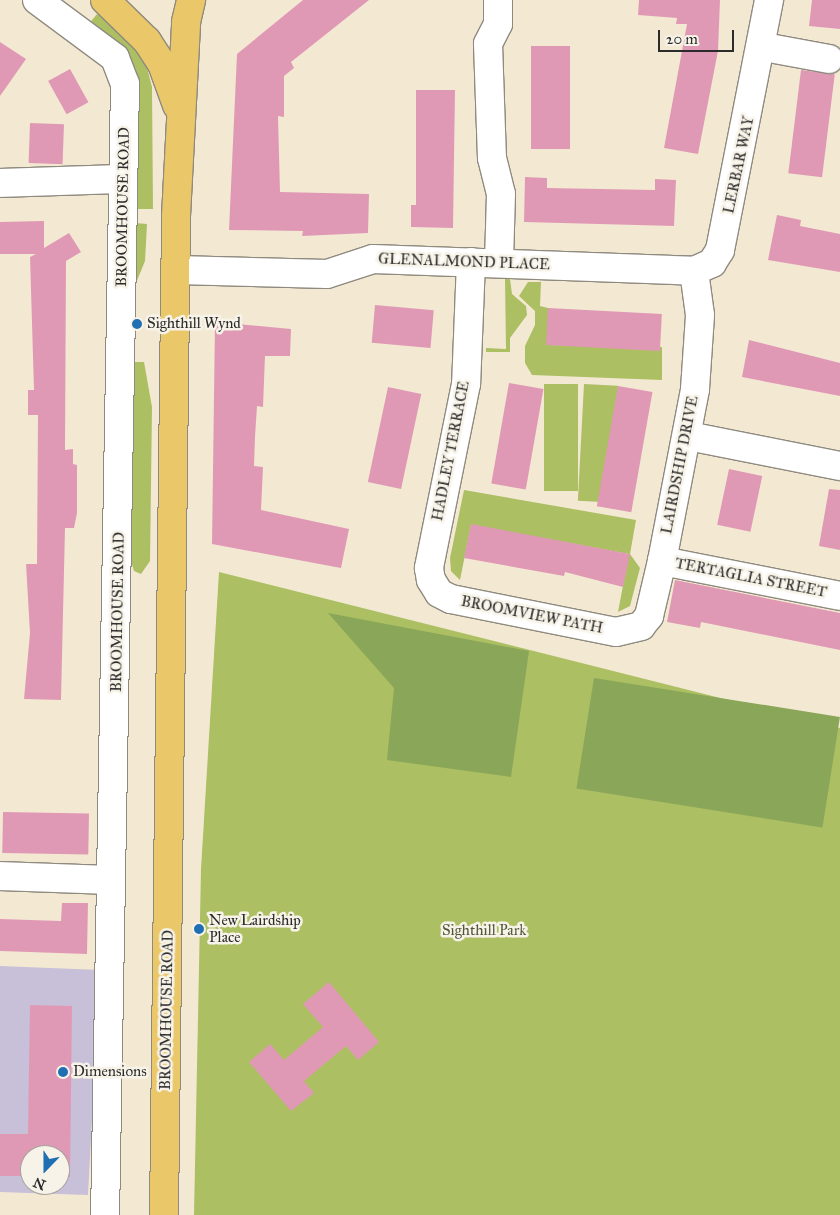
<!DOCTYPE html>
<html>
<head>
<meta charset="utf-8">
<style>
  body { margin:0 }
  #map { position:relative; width:840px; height:1215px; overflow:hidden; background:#f3e9d3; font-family:"IM FELL Great Primer",serif }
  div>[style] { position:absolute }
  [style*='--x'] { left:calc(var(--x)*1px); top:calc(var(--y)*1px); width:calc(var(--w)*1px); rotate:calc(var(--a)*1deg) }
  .industrial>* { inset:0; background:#c8bfd8 }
  .green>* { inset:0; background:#acbf63; transform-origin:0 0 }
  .forest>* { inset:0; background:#89a659; transform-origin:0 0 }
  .building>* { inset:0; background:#e099b5; transform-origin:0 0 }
  .roads { filter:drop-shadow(1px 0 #8f8a7f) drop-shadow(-1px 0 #8f8a7f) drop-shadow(0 1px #8f8a7f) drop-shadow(0 -1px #8f8a7f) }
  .minor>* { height:28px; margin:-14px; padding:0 14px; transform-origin:14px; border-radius:14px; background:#fff }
  .major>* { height:28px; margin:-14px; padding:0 14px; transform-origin:14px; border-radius:14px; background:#eac769 }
  .dots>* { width:14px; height:14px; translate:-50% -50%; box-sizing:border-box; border:2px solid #f7f3e8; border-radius:50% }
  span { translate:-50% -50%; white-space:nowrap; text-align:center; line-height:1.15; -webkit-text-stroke:5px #f7f3e8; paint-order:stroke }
  .street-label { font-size:15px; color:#2b2b2b }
  .poi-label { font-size:15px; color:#2b2b2b }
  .left { translate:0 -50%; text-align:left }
  .park-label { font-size:15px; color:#52573c }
  .north { position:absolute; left:20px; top:1145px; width:50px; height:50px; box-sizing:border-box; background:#f7f3e8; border:1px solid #a5a39c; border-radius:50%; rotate:202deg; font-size:14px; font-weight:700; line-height:20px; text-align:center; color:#2b2b2b }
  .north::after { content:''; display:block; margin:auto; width:18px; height:22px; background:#1f6fb2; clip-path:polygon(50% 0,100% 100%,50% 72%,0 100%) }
  .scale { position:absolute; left:658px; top:30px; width:76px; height:22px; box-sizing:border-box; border:2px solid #2b2b2b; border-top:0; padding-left:6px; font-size:15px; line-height:18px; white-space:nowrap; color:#2b2b2b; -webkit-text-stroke:4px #f7f3e8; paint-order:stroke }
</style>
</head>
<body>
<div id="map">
  <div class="industrial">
    <div style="clip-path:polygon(evenodd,0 966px,100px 970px,88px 1195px,0 1192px,0 966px,30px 1155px,60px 1155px,60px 1185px,30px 1185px,30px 1155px)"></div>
  </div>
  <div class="green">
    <div style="clip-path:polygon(97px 14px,121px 31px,146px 64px,152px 87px,153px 209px,136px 209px,135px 68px,125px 54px,88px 25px)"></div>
    <div style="clip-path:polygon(135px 223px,147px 224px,145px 261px,134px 288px)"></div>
    <div style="clip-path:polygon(505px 278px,510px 279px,512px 294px,526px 306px,527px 315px,510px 338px,510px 352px,486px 352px,486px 348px,506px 349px)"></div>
    <div style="clip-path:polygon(528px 282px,541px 282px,540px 306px,548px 308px,548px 345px,662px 347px,662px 380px,532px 375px,525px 363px,525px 346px,535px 325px,535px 311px,519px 296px)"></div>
    <div style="clip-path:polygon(134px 362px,144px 362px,152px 407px,150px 561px,141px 574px,134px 571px,131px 561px)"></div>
    <div style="left:544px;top:384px;width:34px;height:107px"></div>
    <div style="left:584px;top:384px;width:34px;height:117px;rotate:3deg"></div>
    <div style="clip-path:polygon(464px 490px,636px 520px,630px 554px,640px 568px,630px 606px,618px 612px,629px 554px,471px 525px,460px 580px,451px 571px,450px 558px)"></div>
    <div style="clip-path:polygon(219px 572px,840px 728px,840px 1215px,194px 1215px,201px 869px)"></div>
  </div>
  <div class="forest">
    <div style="clip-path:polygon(328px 613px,529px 651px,511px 777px,387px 760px,394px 688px)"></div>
    <div style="left:594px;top:678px;width:249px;height:112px;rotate:9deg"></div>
  </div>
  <div class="building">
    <div style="clip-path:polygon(303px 0,369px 0,291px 62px,294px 68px,284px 76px,284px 117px,278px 116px,280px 192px,369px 194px,368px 233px,302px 236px,303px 231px,229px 230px,237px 54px)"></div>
    <div style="clip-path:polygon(639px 0,720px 0,718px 51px,698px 154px,664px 148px,687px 24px,676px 24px,677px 18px,638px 15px)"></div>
    <div style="clip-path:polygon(812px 0,840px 0,840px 29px,809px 26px)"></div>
    <div style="clip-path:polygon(0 42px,26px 59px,0 96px)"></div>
    <div style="left:531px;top:46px;width:39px;height:103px"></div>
    <div style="left:70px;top:69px;width:38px;height:25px;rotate:61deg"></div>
    <div style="left:801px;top:70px;width:34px;height:104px;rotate:7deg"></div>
    <div style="clip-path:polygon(416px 90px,455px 90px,453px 228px,411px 227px,411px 205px,416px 205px)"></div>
    <div style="left:30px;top:123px;width:34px;height:40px;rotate:2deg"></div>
    <div style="clip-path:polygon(525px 177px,547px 178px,547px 188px,655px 190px,655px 179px,676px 180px,674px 226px,524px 222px)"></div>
    <div style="clip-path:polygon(777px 215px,801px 220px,800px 226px,840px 234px,840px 272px,768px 260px)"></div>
    <div style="clip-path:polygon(44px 221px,44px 248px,69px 233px,81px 252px,66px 261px,65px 450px,73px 449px,73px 464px,77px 465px,77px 513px,74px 528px,65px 528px,61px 700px,24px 699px,30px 633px,26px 564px,37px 564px,38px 415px,28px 415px,28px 390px,34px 390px,30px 257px,36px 254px,0 254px,0 222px)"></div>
    <div style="left:375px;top:305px;width:59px;height:38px;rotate:5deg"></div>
    <div style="left:548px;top:308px;width:114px;height:37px;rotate:3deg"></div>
    <div style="clip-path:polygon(215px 322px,291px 329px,290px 356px,265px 356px,263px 407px,257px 406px,255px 437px,254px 466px,263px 467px,261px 510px,349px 529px,341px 568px,212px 544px)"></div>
    <div style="clip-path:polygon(749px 340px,840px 363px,840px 396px,742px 377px)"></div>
    <div style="left:509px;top:383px;width:35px;height:102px;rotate:10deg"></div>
    <div style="left:618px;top:386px;width:35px;height:122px;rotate:10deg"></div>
    <div style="left:388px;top:387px;width:34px;height:97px;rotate:12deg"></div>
    <div style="left:729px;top:469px;width:34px;height:57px;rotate:12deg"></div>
    <div style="clip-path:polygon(829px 489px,840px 490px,840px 550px,819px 546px)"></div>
    <div style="clip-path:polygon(471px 524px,630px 554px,623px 587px,565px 572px,564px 576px,464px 558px)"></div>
    <div style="clip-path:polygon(675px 580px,840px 613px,840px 650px,701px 622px,700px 628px,667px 622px)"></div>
    <div style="left:3px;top:812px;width:86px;height:41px;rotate:1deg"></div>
    <div style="clip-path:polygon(62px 903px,88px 903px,87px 954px,0 951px,0 919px,61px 921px)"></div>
    <div style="clip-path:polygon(329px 982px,379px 1042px,358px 1060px,346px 1046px,304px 1081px,314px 1093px,291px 1111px,249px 1062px,270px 1044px,284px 1060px,323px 1027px,303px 1004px)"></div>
    <div style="clip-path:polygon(30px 1005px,72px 1006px,70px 1177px,60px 1177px,60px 1155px,30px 1155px,30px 1176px,0 1176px,0 1134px,28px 1134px)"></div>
  </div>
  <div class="roads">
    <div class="minor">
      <div style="--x:37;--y:0;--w:97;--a:36.6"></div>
      <div style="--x:115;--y:58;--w:28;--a:69"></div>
      <div style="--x:125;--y:84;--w:1131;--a:91.01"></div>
      <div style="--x:498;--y:0;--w:24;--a:90"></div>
      <div style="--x:498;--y:24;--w:22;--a:117"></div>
      <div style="--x:488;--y:44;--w:114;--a:88"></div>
      <div style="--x:492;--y:158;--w:37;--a:76"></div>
      <div style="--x:501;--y:194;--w:69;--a:91.7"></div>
      <div style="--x:764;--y:47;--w:66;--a:10.5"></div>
      <div style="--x:0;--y:183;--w:121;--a:-1.9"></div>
      <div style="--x:471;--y:262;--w:122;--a:92.3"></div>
      <div style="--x:466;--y:384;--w:188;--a:101.4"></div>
      <div style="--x:429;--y:568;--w:12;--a:81"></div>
      <div style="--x:431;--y:580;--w:15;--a:58"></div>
      <div style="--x:439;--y:593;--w:13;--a:27"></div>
      <div style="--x:451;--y:599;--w:168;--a:11.3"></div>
      <div style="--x:616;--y:632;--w:26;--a:-13"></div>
      <div style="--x:641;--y:626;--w:13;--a:-51"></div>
      <div style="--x:649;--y:616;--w:57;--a:-76.7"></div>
      <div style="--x:662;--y:561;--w:175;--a:-79.1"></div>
      <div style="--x:695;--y:389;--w:74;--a:-86.1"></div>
      <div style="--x:700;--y:315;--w:44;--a:-97.8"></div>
      <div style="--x:177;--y:270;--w:150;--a:1.5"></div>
      <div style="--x:327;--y:274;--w:48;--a:-18.1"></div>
      <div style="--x:373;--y:259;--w:321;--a:2.1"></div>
      <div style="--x:694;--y:271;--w:20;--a:-24"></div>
      <div style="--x:712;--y:263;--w:15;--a:-58"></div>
      <div style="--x:720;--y:250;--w:255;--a:-78.9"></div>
      <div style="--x:688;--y:436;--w:155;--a:11.2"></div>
      <div style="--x:662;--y:561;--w:181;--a:11.1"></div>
      <div style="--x:0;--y:876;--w:110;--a:2.1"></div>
    </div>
    <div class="major">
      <div style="--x:105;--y:0;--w:59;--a:44.3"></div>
      <div style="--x:147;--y:41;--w:27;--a:57"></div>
      <div style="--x:162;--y:64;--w:44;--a:69.9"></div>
      <div style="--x:164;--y:1215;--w:999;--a:-89.31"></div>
      <div style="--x:176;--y:216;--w:194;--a:-87"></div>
      <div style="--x:186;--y:22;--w:23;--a:-77"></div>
    </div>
  </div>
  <div class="dots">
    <div style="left:137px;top:324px;background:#1f6fb2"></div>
    <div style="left:199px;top:929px;background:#1f6fb2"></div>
    <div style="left:63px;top:1072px;background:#1f6fb2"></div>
  </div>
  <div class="street-label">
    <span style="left:739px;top:165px;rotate:-78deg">LERBAR WAY</span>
    <span style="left:123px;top:207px;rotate:-89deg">BROOMHOUSE ROAD</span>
    <span style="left:464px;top:262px;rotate:2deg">GLENALMOND PLACE</span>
    <span style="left:451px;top:451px;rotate:-79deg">HADLEY TERRACE</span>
    <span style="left:680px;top:465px;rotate:-79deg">LAIRDSHIP DRIVE</span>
    <span style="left:751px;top:578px;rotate:11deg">TERTAGLIA STREET</span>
    <span style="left:118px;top:612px;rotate:-89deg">BROOMHOUSE ROAD</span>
    <span style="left:532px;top:615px;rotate:11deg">BROOMVIEW PATH</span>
    <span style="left:167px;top:1010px;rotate:-89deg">BROOMHOUSE ROAD</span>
  </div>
  <div class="poi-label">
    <span class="left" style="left:147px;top:324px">Sighthill Wynd</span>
    <span class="left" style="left:209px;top:929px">New Lairdship<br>Place</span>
    <span class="left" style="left:73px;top:1072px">Dimensions</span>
  </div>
  <div class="park-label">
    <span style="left:484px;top:931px">Sighthill Park</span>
  </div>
  <div class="north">N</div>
  <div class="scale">20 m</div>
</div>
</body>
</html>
